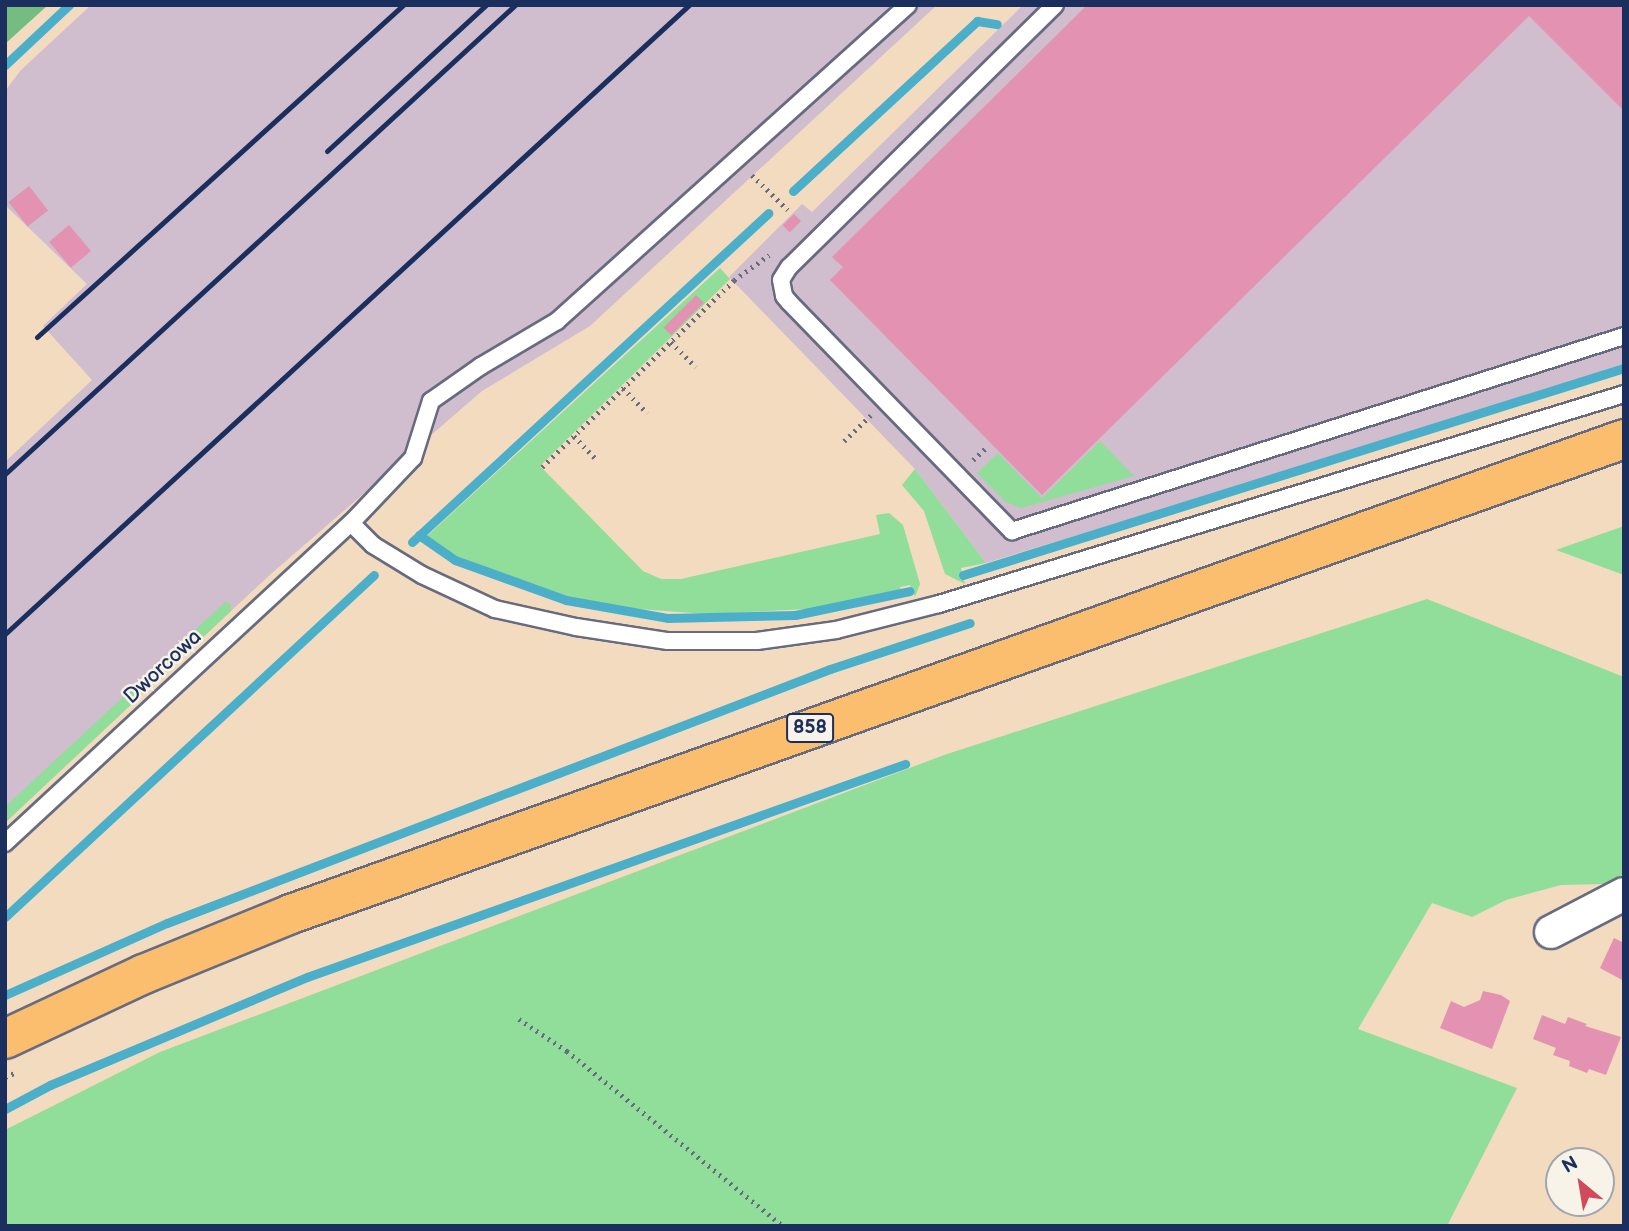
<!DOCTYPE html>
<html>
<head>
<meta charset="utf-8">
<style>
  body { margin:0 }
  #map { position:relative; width:1629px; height:1231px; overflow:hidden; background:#f3dbbf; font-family:"Balsamiq Sans",sans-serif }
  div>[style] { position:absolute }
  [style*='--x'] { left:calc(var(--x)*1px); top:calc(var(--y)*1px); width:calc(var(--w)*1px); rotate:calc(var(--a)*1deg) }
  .industrial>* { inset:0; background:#d0bdce }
  .green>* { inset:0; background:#91dd9a }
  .forest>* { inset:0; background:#74bc82 }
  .stream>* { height:9px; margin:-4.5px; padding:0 4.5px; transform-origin:4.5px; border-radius:4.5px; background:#4bafca }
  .building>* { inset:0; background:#e492b1; transform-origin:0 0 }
  .path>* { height:4.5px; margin-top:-2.25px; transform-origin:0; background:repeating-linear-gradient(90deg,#676b80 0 2px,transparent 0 7px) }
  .roads { filter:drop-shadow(2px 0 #676b80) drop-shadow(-2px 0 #676b80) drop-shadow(0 2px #676b80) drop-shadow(0 -2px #676b80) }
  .service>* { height:16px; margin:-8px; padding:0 8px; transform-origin:8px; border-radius:8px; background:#fff }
  .minor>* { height:32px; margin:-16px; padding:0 16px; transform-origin:16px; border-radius:16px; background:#fff }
  .primary>* { height:38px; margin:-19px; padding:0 19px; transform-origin:19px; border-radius:19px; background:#fbbe6e }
  .rail>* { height:5px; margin:-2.5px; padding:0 2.5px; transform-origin:2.5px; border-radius:2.5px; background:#1b2f5e }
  span { translate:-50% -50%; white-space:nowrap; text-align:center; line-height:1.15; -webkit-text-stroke:5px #f7f3e8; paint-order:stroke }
  .shield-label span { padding:2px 5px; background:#f7f3e8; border:2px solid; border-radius:5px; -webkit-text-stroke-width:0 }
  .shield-label { font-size:19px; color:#1b2f5e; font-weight:700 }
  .street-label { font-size:21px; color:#1b2f5e }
  .frame { position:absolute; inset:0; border:7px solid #1b2f5e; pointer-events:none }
  .north { position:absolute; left:1545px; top:1147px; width:70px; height:70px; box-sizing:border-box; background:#f7f3e8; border:2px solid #9fa5b1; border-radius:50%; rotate:330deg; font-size:19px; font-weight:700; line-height:28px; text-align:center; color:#1b2f5e }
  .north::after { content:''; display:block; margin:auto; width:24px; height:32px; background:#d1495b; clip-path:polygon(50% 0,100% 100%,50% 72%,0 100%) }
</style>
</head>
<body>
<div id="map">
  <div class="industrial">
    <div style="clip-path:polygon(91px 5px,937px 5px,590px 326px,482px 391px,272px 573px,5px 821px,5px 462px,92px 380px,43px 326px,87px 284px,5px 205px,5px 91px,21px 70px)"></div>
    <div style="clip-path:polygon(1023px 5px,1624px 5px,1624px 364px,1512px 403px,986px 563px,915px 469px,729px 277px,802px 204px,812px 212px)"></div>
  </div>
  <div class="green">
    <div style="clip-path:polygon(720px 268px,730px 279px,540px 466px,643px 571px,661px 579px,681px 579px,880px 534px,876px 515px,889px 513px,903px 525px,920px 584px,915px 597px,910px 585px,900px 587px,901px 590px,808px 609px,708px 614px,624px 608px,566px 596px,516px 580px,449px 553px,427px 536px)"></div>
    <div style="clip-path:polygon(1100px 441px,1134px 476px,1021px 508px,1006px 502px,977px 473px,998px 453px,1042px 498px)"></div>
    <div style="clip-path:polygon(915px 469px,986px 563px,961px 568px,965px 584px,945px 574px,924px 511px,902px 485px)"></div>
    <div style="clip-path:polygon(1624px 526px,1624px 575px,1556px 550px)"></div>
    <div style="clip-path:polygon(1427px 599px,1624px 677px,1624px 874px,1604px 884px,1561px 885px,1506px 900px,1472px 917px,1432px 903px,1358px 1029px,1517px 1088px,1447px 1226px,5px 1226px,5px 1130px,160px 1052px,944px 755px)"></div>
    <div style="clip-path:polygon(225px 602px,231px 604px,231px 611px,5px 823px,5px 807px)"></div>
  </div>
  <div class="forest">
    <div style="clip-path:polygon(5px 5px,48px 5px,5px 44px)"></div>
  </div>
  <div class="stream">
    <div style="--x:5;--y:65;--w:88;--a:-43.2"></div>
    <div style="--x:793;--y:191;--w:251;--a:-42.7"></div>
    <div style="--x:977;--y:21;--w:20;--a:9"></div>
    <div style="--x:419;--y:535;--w:44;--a:34.8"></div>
    <div style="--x:455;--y:560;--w:118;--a:19.8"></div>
    <div style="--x:566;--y:600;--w:104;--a:10"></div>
    <div style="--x:668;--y:618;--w:127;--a:-1.4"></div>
    <div style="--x:795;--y:615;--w:117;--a:-11.8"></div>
    <div style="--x:412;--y:542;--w:485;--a:-42.7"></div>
    <div style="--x:963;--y:575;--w:693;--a:-17.39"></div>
    <div style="--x:5;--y:917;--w:503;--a:-42.83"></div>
    <div style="--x:5;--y:995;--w:177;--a:-24"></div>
    <div style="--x:167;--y:923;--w:710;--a:-20.96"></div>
    <div style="--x:830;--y:669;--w:147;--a:-18.2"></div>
    <div style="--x:5;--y:1109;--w:51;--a:-28.1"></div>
    <div style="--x:50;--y:1085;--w:279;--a:-22.8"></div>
    <div style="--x:307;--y:977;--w:635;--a:-19.61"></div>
  </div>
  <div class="building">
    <div style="clip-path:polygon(1087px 5px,1624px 5px,1624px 111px,1529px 16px,1042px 495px,830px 280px,843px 267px,832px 257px)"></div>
    <div style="left:29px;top:186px;width:31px;height:26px;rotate:52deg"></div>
    <div style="left:794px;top:214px;width:10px;height:16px;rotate:45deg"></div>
    <div style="left:69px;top:225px;width:34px;height:26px;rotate:50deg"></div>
    <div style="left:696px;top:295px;width:11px;height:46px;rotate:45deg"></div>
    <div style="clip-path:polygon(1614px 938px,1624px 943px,1624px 981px,1600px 968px)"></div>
    <div style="clip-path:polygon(1483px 991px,1501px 995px,1510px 1001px,1492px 1049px,1440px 1028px,1451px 1001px,1464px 1007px,1480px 1000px)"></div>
    <div style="clip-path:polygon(1542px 1015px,1565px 1024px,1568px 1017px,1587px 1024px,1585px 1026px,1621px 1037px,1606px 1075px,1589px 1069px,1587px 1073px,1569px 1066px,1570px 1061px,1553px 1055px,1556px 1048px,1533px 1039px)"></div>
  </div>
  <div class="path">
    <div style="--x:752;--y:175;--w:50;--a:44.2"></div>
    <div style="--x:671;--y:342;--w:35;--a:45"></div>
    <div style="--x:623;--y:388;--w:35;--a:46"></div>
    <div style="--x:574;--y:436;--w:33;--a:46"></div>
    <div style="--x:844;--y:441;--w:37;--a:-44"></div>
    <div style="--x:973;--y:460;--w:18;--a:-43"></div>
    <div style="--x:542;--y:467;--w:268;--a:-44.2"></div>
    <div style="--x:734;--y:280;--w:43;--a:-35.5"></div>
    <div style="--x:519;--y:1019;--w:58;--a:33.7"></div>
    <div style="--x:567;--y:1051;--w:278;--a:39"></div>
    <div style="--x:5;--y:1077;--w:12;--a:-24"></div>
  </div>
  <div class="roads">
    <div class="service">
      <div style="--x:1055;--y:5;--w:373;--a:135.4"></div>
      <div style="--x:789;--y:267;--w:15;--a:122"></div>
      <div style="--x:781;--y:280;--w:16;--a:79"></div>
      <div style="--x:784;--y:296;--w:8;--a:50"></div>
      <div style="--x:789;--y:302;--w:320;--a:45.8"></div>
      <div style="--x:1012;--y:531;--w:642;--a:-17.67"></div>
      <div style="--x:351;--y:523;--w:31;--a:45"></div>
      <div style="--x:373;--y:545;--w:57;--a:31.5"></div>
      <div style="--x:422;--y:575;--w:81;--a:25"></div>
      <div style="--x:495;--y:609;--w:83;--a:12.5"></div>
      <div style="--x:576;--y:627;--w:93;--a:8.7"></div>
      <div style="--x:668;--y:641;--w:89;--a:0"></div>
      <div style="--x:757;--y:641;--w:80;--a:-7.9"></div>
      <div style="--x:836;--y:630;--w:106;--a:-14.2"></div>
      <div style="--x:939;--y:604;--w:716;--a:-17.04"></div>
      <div style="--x:5;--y:843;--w:471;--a:-42.8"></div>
      <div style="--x:351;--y:523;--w:90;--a:-46.4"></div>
      <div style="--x:413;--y:458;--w:60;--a:-72.5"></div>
      <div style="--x:431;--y:401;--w:61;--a:-35"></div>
      <div style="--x:481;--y:366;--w:88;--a:-30.6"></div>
      <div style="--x:557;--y:321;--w:472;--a:-42"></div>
    </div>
    <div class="minor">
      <div style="--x:1551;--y:932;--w:82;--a:-27.5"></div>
    </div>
    <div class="primary">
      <div style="--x:5;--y:1039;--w:153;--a:-25.1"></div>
      <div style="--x:144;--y:974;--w:159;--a:-22.2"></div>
      <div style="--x:291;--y:914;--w:1415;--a:-19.61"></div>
    </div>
  </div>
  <div class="rail">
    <div style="--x:327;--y:151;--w:216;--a:-42.6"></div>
    <div style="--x:37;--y:337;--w:494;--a:-42.2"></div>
    <div style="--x:5;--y:474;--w:693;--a:-42.6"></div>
    <div style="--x:5;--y:634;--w:929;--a:-42.6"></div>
  </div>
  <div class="shield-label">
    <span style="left:810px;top:728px">858</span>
  </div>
  <div class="street-label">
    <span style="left:163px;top:667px;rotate:-43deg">Dworcowa</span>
  </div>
  <div class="frame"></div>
  <div class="north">N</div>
</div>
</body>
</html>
